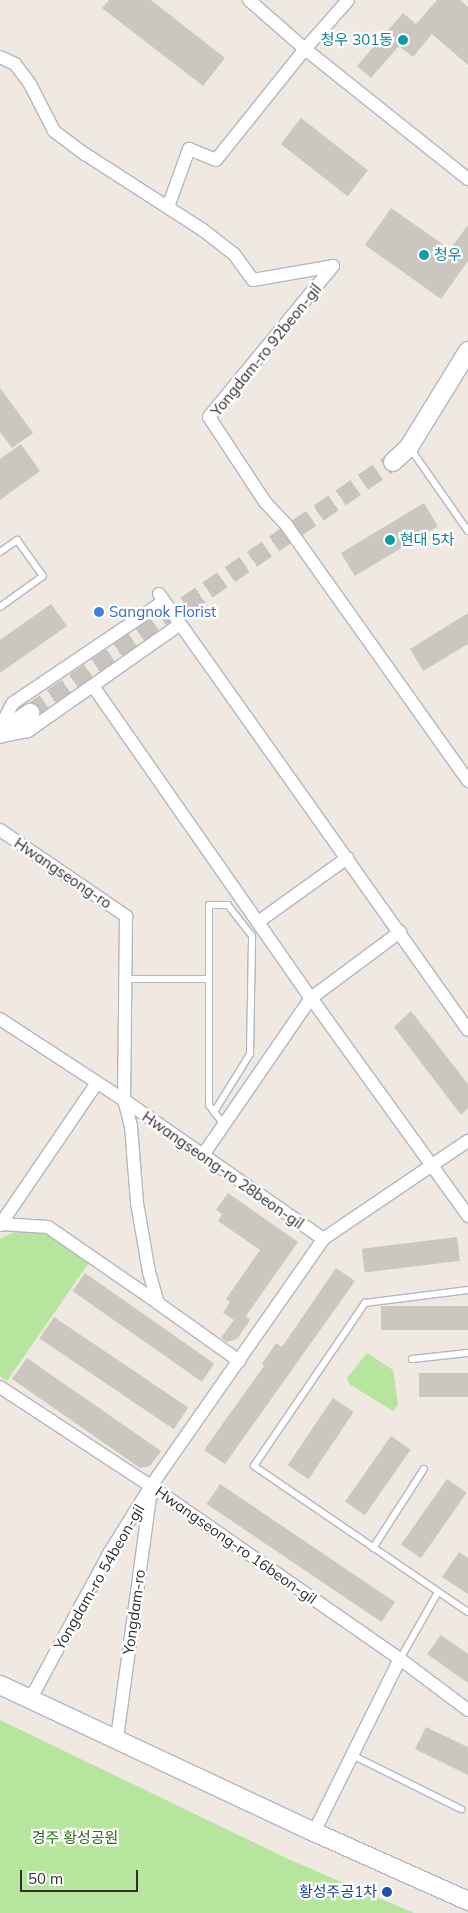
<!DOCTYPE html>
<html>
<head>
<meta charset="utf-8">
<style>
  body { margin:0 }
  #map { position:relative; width:468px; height:1913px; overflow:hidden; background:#efe9e1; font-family:Mulish,"Noto Sans KR",sans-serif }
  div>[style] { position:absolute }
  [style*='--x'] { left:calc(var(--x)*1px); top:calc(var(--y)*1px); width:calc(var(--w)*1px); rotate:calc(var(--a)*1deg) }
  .green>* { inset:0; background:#b6e59e }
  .building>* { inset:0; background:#cbc7bf; transform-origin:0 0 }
  .secondary-tunnel>* { height:18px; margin-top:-9px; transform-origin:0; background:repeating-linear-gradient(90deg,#c8c4bd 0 18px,transparent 0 27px) }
  .roads { filter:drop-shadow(1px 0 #b4b7c1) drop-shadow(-1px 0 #b4b7c1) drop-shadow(0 1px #b4b7c1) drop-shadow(0 -1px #b4b7c1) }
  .lane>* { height:6px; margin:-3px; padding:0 3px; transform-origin:3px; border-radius:3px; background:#fff }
  .street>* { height:12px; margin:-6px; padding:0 6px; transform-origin:6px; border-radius:6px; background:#fff }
  .secondary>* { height:18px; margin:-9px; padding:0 9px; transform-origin:9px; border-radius:9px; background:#fff }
  .dots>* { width:14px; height:14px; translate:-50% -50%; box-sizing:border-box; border:2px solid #fff; border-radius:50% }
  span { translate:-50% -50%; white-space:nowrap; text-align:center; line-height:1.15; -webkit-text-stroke:4.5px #fff; paint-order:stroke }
  .culture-label { font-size:15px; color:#0d838f }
  .right { translate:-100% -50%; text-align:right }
  .left { translate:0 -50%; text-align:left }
  .street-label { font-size:15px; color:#2e2e2e }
  .shop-label { font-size:15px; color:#366cbe }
  .park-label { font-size:15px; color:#2c6e1b }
  .transit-label { font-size:15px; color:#164399 }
  .scale { position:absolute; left:20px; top:1870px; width:118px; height:22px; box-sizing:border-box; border:2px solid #2e2e2e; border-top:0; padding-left:6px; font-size:15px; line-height:18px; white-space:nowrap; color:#2e2e2e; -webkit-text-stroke:4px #fff; paint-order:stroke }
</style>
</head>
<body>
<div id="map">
  <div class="green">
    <div style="clip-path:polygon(14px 1232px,45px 1233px,90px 1261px,7px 1381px,0 1376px,0 1239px)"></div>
    <div style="clip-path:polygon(367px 1353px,393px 1370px,398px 1405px,393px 1411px,349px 1384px,347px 1378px)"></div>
    <div style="clip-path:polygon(0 1720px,288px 1859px,414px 1913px,0 1913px)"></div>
  </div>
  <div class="building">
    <div style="clip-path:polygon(109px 0,151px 0,225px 58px,203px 86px,102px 8px)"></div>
    <div style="clip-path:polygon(437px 0,460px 0,468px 7px,468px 65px,432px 34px,413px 57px,399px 46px,371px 78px,357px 66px,403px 13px,416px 24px)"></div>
    <div style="left:301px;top:118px;width:85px;height:33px;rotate:38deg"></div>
    <div style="clip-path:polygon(391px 208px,450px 249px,468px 225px,468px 261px,441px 299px,365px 245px)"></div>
    <div style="clip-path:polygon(0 388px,33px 433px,12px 448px,0 432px)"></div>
    <div style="clip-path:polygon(21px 444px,40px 471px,0 500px,0 459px)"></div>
    <div style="left:424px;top:503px;width:27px;height:97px;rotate:59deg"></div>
    <div style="clip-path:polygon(51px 604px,67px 626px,0 673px,0 640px)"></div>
    <div style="clip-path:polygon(468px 613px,468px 644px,423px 671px,410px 649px)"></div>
    <div style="clip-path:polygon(411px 1011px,468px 1084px,468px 1108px,461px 1115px,394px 1027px)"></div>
    <div style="clip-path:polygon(228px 1193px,298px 1242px,246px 1316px,250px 1320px,237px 1339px,227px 1342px,221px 1338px,234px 1320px,223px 1313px,230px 1302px,226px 1299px,260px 1250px,218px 1221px,222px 1214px,216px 1210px)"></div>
    <div style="left:457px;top:1237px;width:24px;height:96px;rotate:83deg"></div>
    <div style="clip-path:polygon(336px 1268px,355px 1281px,225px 1464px,204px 1450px,264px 1366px,262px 1364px,276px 1343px,282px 1347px)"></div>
    <div style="left:85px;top:1273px;width:158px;height:22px;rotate:35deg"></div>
    <div style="left:468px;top:1306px;width:24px;height:87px;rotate:90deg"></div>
    <div style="left:54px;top:1317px;width:162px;height:26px;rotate:34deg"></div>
    <div style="clip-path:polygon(27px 1358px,161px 1451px,150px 1466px,140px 1468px,12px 1379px)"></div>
    <div style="left:468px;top:1373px;width:24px;height:49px;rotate:90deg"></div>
    <div style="left:333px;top:1398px;width:25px;height:81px;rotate:34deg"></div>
    <div style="left:391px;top:1436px;width:24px;height:80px;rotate:35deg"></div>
    <div style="left:447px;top:1479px;width:24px;height:80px;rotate:35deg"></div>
    <div style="left:220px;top:1484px;width:211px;height:24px;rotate:34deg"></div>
    <div style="clip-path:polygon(459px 1552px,468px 1558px,468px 1594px,442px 1577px)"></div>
    <div style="clip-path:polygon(441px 1635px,468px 1654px,468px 1683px,427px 1654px)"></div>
    <div style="clip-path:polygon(426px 1727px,468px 1747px,468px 1775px,415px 1749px)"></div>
  </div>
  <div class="secondary-tunnel">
    <div style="--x:30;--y:713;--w:441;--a:-34.7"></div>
  </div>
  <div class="roads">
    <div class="lane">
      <div style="--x:410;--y:448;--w:101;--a:55.1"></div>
      <div style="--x:0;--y:552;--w:21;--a:-35"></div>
      <div style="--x:17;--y:540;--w:44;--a:54.2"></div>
      <div style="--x:43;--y:576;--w:53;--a:144.2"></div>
      <div style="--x:125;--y:979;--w:82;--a:0"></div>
      <div style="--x:214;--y:1112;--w:68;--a:-58.2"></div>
      <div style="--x:250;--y:1054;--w:118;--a:-89"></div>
      <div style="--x:252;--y:936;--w:39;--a:-128"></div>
      <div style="--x:228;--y:905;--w:19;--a:180"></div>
      <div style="--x:209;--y:905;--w:200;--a:90"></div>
      <div style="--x:209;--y:1105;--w:9;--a:54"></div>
      <div style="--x:214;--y:1112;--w:16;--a:50"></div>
      <div style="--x:468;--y:1290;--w:104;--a:172.8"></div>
      <div style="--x:365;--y:1303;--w:197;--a:124.3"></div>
      <div style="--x:254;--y:1466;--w:259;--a:34.3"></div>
      <div style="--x:412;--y:1359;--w:56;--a:-6.1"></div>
      <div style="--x:373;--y:1548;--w:94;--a:-57.2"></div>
      <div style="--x:400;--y:1659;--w:77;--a:-60.4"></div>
      <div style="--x:352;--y:1755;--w:122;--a:26.4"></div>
    </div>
    <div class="street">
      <div style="--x:249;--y:0;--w:74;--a:41.2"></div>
      <div style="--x:305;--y:49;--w:208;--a:38.6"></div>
      <div style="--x:0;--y:57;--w:17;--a:25"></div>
      <div style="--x:15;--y:64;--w:25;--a:53"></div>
      <div style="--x:30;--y:84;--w:53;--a:62.9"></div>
      <div style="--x:54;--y:131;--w:39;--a:37"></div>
      <div style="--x:85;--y:154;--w:140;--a:32.8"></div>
      <div style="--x:203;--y:230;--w:39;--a:38"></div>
      <div style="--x:234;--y:254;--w:32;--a:54"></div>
      <div style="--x:253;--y:280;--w:81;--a:-9.9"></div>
      <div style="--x:333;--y:266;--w:195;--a:129.4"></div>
      <div style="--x:209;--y:417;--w:102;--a:56.6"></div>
      <div style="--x:265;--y:502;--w:33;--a:47"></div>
      <div style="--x:287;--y:526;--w:313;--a:54.6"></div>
      <div style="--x:168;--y:207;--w:62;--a:-70.1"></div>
      <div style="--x:189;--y:149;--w:29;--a:22"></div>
      <div style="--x:216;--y:160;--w:142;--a:-51.3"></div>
      <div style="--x:305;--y:49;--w:65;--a:-48.7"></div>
      <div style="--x:159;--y:594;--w:534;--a:54.67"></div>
      <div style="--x:93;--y:686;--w:381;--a:55.1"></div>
      <div style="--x:311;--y:998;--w:269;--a:54.2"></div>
      <div style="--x:0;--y:728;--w:28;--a:-63"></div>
      <div style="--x:13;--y:703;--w:182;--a:-34"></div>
      <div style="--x:2;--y:736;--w:26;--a:-11"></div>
      <div style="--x:28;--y:731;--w:186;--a:-35.1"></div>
      <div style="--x:0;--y:830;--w:153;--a:34.3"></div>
      <div style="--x:126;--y:916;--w:184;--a:90.6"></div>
      <div style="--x:124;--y:1100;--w:27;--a:75"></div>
      <div style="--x:131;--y:1126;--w:77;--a:85.5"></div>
      <div style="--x:137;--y:1203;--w:70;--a:80.1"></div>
      <div style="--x:149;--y:1272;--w:32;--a:74"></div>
      <div style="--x:158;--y:1303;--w:100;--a:35.6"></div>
      <div style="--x:258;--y:922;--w:110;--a:-35.7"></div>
      <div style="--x:0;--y:1019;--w:148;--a:33.2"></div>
      <div style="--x:124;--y:1100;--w:243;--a:34.9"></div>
      <div style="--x:203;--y:1155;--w:191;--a:-55.5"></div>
      <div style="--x:311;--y:998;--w:111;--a:-36.6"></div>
      <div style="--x:1;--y:1224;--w:47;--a:3.7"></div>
      <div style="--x:48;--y:1227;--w:134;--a:34.6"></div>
      <div style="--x:0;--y:1225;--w:172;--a:-55.7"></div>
      <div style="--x:0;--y:1387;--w:181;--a:33.3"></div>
      <div style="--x:151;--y:1486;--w:303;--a:34.8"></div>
      <div style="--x:400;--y:1659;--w:85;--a:36.9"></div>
      <div style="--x:31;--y:1698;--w:166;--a:-61.6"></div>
      <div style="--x:110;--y:1552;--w:78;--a:-58.2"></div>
      <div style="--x:151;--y:1486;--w:301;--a:-55.1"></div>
      <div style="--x:323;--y:1239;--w:175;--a:-34.1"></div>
      <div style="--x:117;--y:1738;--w:249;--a:-82.2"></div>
      <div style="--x:314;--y:1832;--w:193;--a:-63.6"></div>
    </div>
    <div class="secondary">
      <div style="--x:393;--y:462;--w:22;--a:-43"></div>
      <div style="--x:409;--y:447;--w:113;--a:-58.4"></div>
      <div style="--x:0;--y:734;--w:37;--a:-35"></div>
      <div style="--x:0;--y:1685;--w:347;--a:25.1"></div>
      <div style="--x:314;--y:1832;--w:169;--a:24.1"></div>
    </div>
  </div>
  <div class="dots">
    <div style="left:403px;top:40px;background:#0f9aa8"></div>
    <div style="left:424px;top:255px;background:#0f9aa8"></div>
    <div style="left:390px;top:540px;background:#0f9aa8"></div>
    <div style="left:99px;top:612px;background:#3f7fe0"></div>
    <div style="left:387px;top:1892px;background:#1a4fb4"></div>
  </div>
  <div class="culture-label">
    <span class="right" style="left:393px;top:40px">청우 301동</span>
    <span class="left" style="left:434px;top:255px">청우</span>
    <span class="left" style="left:400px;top:540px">현대 5차</span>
  </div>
  <div class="street-label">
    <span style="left:266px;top:350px;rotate:-51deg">Yongdam-ro 92beon-gil</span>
    <span style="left:63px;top:873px;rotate:34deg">Hwangseong-ro</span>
    <span style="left:223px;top:1170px;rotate:35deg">Hwangseong-ro 28beon-gil</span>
    <span style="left:236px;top:1545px;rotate:35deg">Hwangseong-ro 16beon-gil</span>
    <span style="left:99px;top:1577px;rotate:-60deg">Yongdam-ro 54beon-gil</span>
    <span style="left:134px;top:1612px;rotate:-82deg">Yongdam-ro</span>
  </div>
  <div class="shop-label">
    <span class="left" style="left:109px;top:612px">Sangnok Florist</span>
  </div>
  <div class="park-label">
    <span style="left:75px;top:1838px">경주 황성공원</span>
  </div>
  <div class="transit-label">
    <span class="right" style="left:377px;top:1892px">황성주공1차</span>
  </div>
  <div class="scale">50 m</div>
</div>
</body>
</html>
